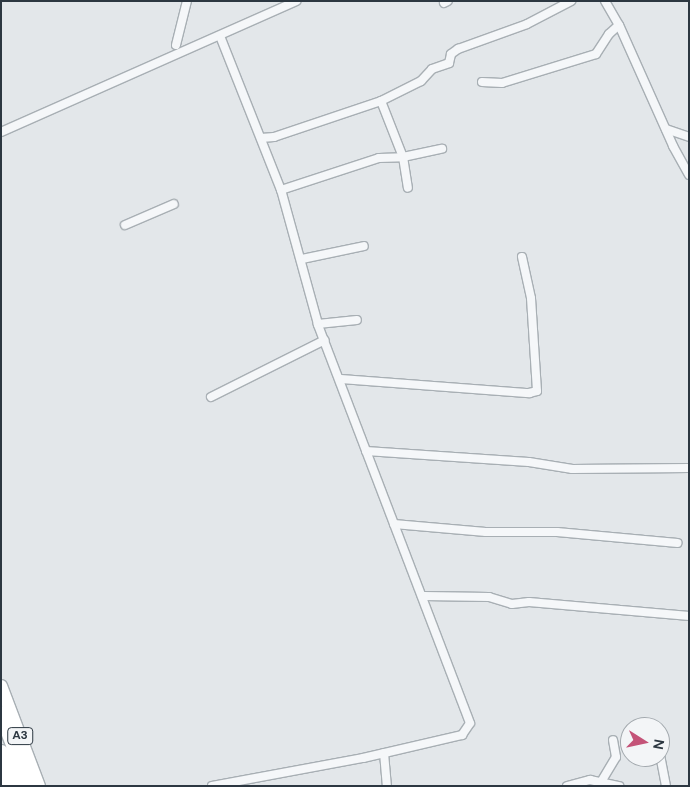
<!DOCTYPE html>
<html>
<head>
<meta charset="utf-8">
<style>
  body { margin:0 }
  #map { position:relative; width:690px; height:787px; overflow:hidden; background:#e3e7ea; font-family:"DM Sans",sans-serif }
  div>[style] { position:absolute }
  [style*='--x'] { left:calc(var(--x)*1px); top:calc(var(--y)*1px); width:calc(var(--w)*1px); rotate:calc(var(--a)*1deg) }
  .roads { filter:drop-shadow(1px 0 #a8afb4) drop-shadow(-1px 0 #a8afb4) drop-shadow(0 1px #a8afb4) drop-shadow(0 -1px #a8afb4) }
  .street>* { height:8px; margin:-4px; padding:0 4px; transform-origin:4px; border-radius:4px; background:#f5f7f9 }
  .primary>* { height:12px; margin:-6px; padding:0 6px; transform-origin:6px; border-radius:6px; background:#fff }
  .highway>* { height:15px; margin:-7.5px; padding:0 7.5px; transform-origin:7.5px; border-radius:7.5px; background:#fff }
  span { translate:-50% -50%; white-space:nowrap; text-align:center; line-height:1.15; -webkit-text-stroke:4px #f3f5f7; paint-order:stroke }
  .shield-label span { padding:1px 4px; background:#f3f5f7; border:1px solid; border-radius:4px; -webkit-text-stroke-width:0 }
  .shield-label { font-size:12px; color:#2c3741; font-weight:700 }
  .frame { position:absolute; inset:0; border:2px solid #2c3741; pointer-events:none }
  .north { position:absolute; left:620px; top:717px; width:50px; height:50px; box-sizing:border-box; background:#f3f5f7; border:1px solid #a3a9ae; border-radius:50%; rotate:100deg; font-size:14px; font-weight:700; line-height:20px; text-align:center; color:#2c3741 }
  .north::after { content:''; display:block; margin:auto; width:18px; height:22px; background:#c45378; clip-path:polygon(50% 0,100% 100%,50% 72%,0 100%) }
</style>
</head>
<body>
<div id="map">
  <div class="roads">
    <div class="street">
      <div style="--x:605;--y:1;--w:28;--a:60"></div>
      <div style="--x:619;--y:25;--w:133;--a:65.9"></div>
      <div style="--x:673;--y:146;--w:33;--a:61"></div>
      <div style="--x:444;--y:3;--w:4;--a:-27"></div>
      <div style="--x:176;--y:45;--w:45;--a:-76"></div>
      <div style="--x:482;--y:82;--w:20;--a:3"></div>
      <div style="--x:502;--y:83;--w:98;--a:-17.1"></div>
      <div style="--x:596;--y:54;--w:24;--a:-57"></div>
      <div style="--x:609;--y:34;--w:13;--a:-42"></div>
      <div style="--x:381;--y:101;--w:60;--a:68.6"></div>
      <div style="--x:403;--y:157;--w:31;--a:81"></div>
      <div style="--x:666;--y:129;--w:24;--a:19"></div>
      <div style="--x:1;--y:132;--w:323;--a:-23.9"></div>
      <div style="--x:261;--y:138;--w:13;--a:-4"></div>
      <div style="--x:274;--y:137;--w:113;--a:-18.6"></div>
      <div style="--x:381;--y:101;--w:45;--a:-26.6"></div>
      <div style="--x:421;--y:81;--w:16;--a:-47"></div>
      <div style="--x:432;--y:69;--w:18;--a:-19"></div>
      <div style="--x:449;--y:63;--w:9;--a:-77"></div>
      <div style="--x:451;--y:54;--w:9;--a:-36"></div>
      <div style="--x:458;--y:49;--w:73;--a:-19.9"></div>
      <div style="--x:527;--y:24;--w:50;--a:-27.6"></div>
      <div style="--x:281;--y:190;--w:103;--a:-18.1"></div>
      <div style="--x:379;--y:158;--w:24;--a:-2"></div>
      <div style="--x:403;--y:157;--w:40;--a:-12"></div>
      <div style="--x:125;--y:225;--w:53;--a:-23.2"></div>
      <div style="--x:302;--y:259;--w:63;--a:-11.8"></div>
      <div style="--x:318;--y:324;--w:39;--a:-6"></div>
      <div style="--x:341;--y:379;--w:189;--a:4.3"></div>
      <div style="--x:529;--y:393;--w:8;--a:-14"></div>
      <div style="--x:537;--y:391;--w:93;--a:-93.7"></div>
      <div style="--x:531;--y:298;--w:42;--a:-102.4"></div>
      <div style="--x:211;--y:397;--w:127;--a:-26.6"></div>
      <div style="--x:366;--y:451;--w:163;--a:3.9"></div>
      <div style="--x:529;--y:462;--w:44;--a:9.2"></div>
      <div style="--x:572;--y:469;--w:117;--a:-0.5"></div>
      <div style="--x:394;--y:524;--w:92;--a:5"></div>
      <div style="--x:486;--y:532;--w:71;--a:0"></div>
      <div style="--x:557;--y:532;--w:121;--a:5.2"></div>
      <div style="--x:424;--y:596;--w:65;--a:0.9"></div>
      <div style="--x:489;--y:597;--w:24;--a:17"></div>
      <div style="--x:512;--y:604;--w:17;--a:-7"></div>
      <div style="--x:529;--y:602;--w:161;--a:5"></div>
      <div style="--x:384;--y:753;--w:33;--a:85"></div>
      <div style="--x:660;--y:755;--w:32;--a:79"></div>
      <div style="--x:601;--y:782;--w:29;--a:-59"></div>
      <div style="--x:616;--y:757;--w:17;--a:-100"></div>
      <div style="--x:212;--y:786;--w:154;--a:-10.5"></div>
      <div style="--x:363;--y:758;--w:102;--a:-13.1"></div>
      <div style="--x:462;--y:735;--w:14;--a:-56"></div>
      <div style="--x:470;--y:723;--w:427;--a:-110.9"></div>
      <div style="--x:318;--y:324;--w:139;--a:-105.4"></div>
      <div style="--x:281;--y:190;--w:166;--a:-111.6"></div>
      <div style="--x:567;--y:786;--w:24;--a:-15"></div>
      <div style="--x:590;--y:780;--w:30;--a:12"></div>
    </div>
    <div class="primary">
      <div style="--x:1;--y:686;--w:107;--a:69.2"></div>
      <div style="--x:1;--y:775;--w:12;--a:70"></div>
    </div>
    <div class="highway">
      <div style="--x:1;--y:713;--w:78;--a:69"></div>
      <div style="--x:1;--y:752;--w:36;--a:69"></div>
    </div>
  </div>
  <div class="shield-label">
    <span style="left:20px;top:736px">A3</span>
  </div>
  <div class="frame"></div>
  <div class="north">N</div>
</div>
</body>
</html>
